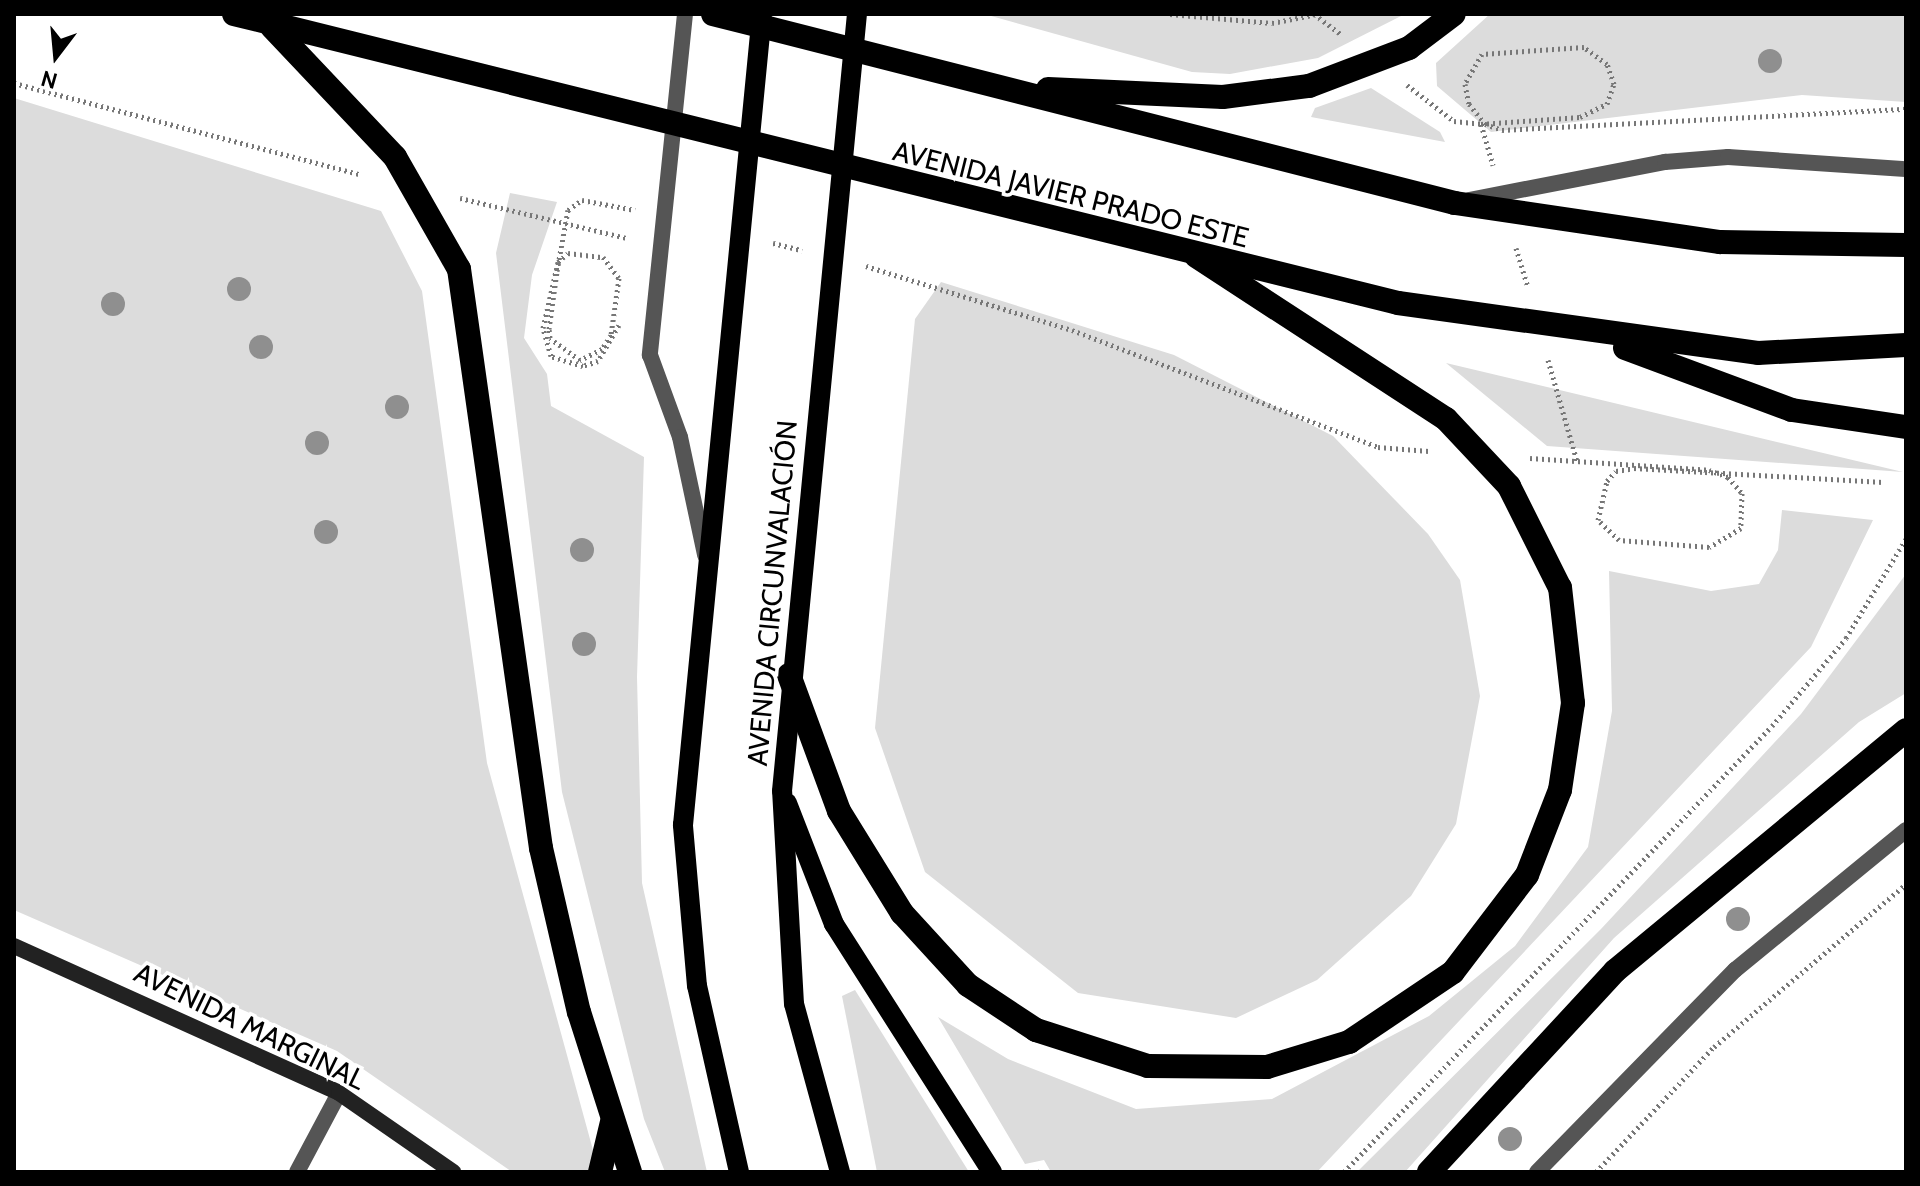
<!DOCTYPE html>
<html>
<head>
<meta charset="utf-8">
<style>
  body { margin:0 }
  #map { position:relative; width:1920px; height:1186px; overflow:hidden; background:#fff; font-family:Cabin,sans-serif }
  div>[style] { position:absolute }
  [style*='--x'] { left:calc(var(--x)*1px); top:calc(var(--y)*1px); width:calc(var(--w)*1px); rotate:calc(var(--a)*1deg) }
  .green>* { inset:0; background:#dcdcdc }
  .path>* { height:5px; margin-top:-2.5px; transform-origin:0; background:repeating-linear-gradient(90deg,#777 0 2px,transparent 0 6px) }
  .service>* { height:16px; margin:-8px; padding:0 8px; transform-origin:8px; border-radius:8px; background:#555 }
  .minor>* { height:16px; margin:-8px; padding:0 8px; transform-origin:8px; border-radius:8px; background:#555 }
  .secondary>* { height:16px; margin:-8px; padding:0 8px; transform-origin:8px; border-radius:8px; background:#222 }
  .primary>* { height:20px; margin:-10px; padding:0 10px; transform-origin:10px; border-radius:10px; background:#000 }
  .motorway>* { height:24px; margin:-12px; padding:0 12px; transform-origin:12px; border-radius:12px; background:#000 }
  .trees>* { width:24px; height:24px; margin:-12px; border-radius:50%; background:#8f8f8f }
  span { translate:-50% -50%; white-space:nowrap; text-align:center; line-height:1.15; -webkit-text-stroke:7px #fff; paint-order:stroke }
  .street-label { font-size:28px; color:#000 }
  .frame { position:absolute; inset:0; border:16px solid #000; pointer-events:none }
  .north { position:absolute; left:16px; top:16px; width:80px; height:80px; -webkit-text-stroke:6px #fff; paint-order:stroke; rotate:196deg; font-size:22px; font-weight:700; line-height:32px; text-align:center; color:#000 }
  .north::after { content:''; display:block; margin:auto; width:28px; height:36px; background:#000; clip-path:polygon(50% 0,100% 100%,50% 72%,0 100%) }
</style>
</head>
<body>
<div id="map">
  <div class="green">
    <div style="clip-path:polygon(984px 14px,1405px 14px,1318px 58px,1230px 74px,1192px 72px)"></div>
    <div style="clip-path:polygon(1490px 14px,1906px 14px,1906px 102px,1802px 95px,1491px 132px,1437px 86px,1436px 63px)"></div>
    <div style="clip-path:polygon(1371px 88px,1440px 132px,1445px 142px,1311px 117px,1315px 108px)"></div>
    <div style="clip-path:polygon(14px 98px,381px 211px,422px 291px,487px 763px,599px 1172px,512px 1172px,337px 1051px,14px 910px)"></div>
    <div style="clip-path:polygon(510px 193px,557px 202px,532px 275px,524px 338px,547px 374px,551px 406px,644px 457px,637px 677px,642px 883px,707px 1172px,665px 1172px,644px 1119px,562px 792px,496px 253px)"></div>
    <div style="clip-path:polygon(941px 282px,1174px 355px,1333px 436px,1428px 534px,1460px 580px,1480px 696px,1456px 824px,1411px 896px,1317px 980px,1236px 1018px,1078px 993px,925px 872px,875px 728px,915px 319px)"></div>
    <div style="clip-path:polygon(1446px 363px,1903px 472px,1547px 446px)"></div>
    <div style="clip-path:polygon(1782px 510px,1873px 520px,1811px 647px,1317px 1172px,1051px 1172px,1044px 1160px,1025px 1164px,938px 1017px,1008px 1059px,1136px 1109px,1272px 1099px,1429px 1016px,1515px 946px,1588px 847px,1612px 711px,1609px 571px,1711px 591px,1759px 584px,1778px 550px)"></div>
    <div style="clip-path:polygon(1906px 574px,1906px 693px,1859px 722px,1614px 938px,1405px 1172px,1357px 1172px,1601px 929px,1801px 714px)"></div>
    <div style="clip-path:polygon(855px 990px,969px 1172px,877px 1172px,842px 996px)"></div>
  </div>
  <div class="path">
    <div style="--x:1170;--y:14;--w:102;--a:5"></div>
    <div style="--x:1272;--y:23;--w:46;--a:-11.3"></div>
    <div style="--x:1314;--y:14;--w:35;--a:37"></div>
    <div style="--x:14;--y:83;--w:359;--a:14.8"></div>
    <div style="--x:1407;--y:85;--w:59;--a:37.5"></div>
    <div style="--x:1454;--y:121;--w:27;--a:6"></div>
    <div style="--x:1481;--y:124;--w:99;--a:-4"></div>
    <div style="--x:1580;--y:117;--w:30;--a:-26"></div>
    <div style="--x:1607;--y:104;--w:21;--a:-71"></div>
    <div style="--x:1614;--y:84;--w:21;--a:-109"></div>
    <div style="--x:1607;--y:64;--w:29;--a:-144"></div>
    <div style="--x:1584;--y:47;--w:102;--a:176.1"></div>
    <div style="--x:1482;--y:54;--w:34;--a:120"></div>
    <div style="--x:1465;--y:84;--w:20;--a:79"></div>
    <div style="--x:1469;--y:104;--w:26;--a:51"></div>
    <div style="--x:1485;--y:124;--w:18;--a:19"></div>
    <div style="--x:1502;--y:130;--w:405;--a:-3"></div>
    <div style="--x:1481;--y:124;--w:43;--a:73.7"></div>
    <div style="--x:460;--y:198;--w:172;--a:13.5"></div>
    <div style="--x:773;--y:243;--w:30;--a:14"></div>
    <div style="--x:1516;--y:248;--w:39;--a:73"></div>
    <div style="--x:866;--y:266;--w:216;--a:17.3"></div>
    <div style="--x:1072;--y:330;--w:328;--a:20.9"></div>
    <div style="--x:1378;--y:447;--w:51;--a:4.5"></div>
    <div style="--x:619;--y:325;--w:42;--a:120.3"></div>
    <div style="--x:598;--y:361;--w:16;--a:162"></div>
    <div style="--x:583;--y:366;--w:34;--a:-163"></div>
    <div style="--x:551;--y:356;--w:29;--a:-106"></div>
    <div style="--x:543;--y:328;--w:68;--a:-77.2"></div>
    <div style="--x:558;--y:262;--w:13;--a:-42"></div>
    <div style="--x:568;--y:253;--w:35;--a:7"></div>
    <div style="--x:603;--y:257;--w:26;--a:53"></div>
    <div style="--x:619;--y:278;--w:58;--a:98"></div>
    <div style="--x:611;--y:335;--w:17;--a:123"></div>
    <div style="--x:602;--y:349;--w:25;--a:153"></div>
    <div style="--x:580;--y:360;--w:37;--a:-144"></div>
    <div style="--x:550;--y:338;--w:9;--a:-96"></div>
    <div style="--x:549;--y:329;--w:59;--a:-82.1"></div>
    <div style="--x:557;--y:271;--w:62;--a:-79.8"></div>
    <div style="--x:568;--y:210;--w:17;--a:-36"></div>
    <div style="--x:582;--y:200;--w:54;--a:10.7"></div>
    <div style="--x:1548;--y:360;--w:105;--a:74"></div>
    <div style="--x:1530;--y:458;--w:179;--a:3.8"></div>
    <div style="--x:1709;--y:470;--w:20;--a:20"></div>
    <div style="--x:1728;--y:477;--w:21;--a:49"></div>
    <div style="--x:1742;--y:493;--w:35;--a:92"></div>
    <div style="--x:1741;--y:528;--w:37;--a:149"></div>
    <div style="--x:1709;--y:547;--w:90;--a:-175.6"></div>
    <div style="--x:1619;--y:540;--w:29;--a:-136"></div>
    <div style="--x:1598;--y:520;--w:40;--a:-77"></div>
    <div style="--x:1607;--y:481;--w:13;--a:-48"></div>
    <div style="--x:1616;--y:471;--w:18;--a:-9"></div>
    <div style="--x:1634;--y:468;--w:71;--a:3.2"></div>
    <div style="--x:1705;--y:472;--w:178;--a:3.2"></div>
    <div style="--x:1036;--y:1170;--w:2;--a:63"></div>
    <div style="--x:1344;--y:1172;--w:618;--a:-46.18"></div>
    <div style="--x:1772;--y:726;--w:115;--a:-49.9"></div>
    <div style="--x:1846;--y:638;--w:116;--a:-58.8"></div>
    <div style="--x:1596;--y:1172;--w:172;--a:-46.7"></div>
    <div style="--x:1714;--y:1047;--w:252;--a:-40.3"></div>
  </div>
  <div class="service">
    <div style="--x:685;--y:14;--w:343;--a:95.9"></div>
    <div style="--x:650;--y:355;--w:87;--a:69.9"></div>
    <div style="--x:680;--y:437;--w:121;--a:78"></div>
    <div style="--x:1469;--y:200;--w:200;--a:-11"></div>
    <div style="--x:1665;--y:162;--w:63;--a:-4.5"></div>
    <div style="--x:1728;--y:157;--w:178;--a:3.9"></div>
  </div>
  <div class="minor">
    <div style="--x:297;--y:1172;--w:89;--a:-62"></div>
    <div style="--x:1537;--y:1172;--w:283;--a:-45.6"></div>
    <div style="--x:1735;--y:970;--w:221;--a:-39.3"></div>
  </div>
  <div class="secondary">
    <div style="--x:14;--y:946;--w:357;--a:24.3"></div>
    <div style="--x:339;--y:1093;--w:139;--a:34.7"></div>
  </div>
  <div class="primary">
    <div style="--x:787;--y:803;--w:130;--a:68.8"></div>
    <div style="--x:834;--y:924;--w:294;--a:57.5"></div>
    <div style="--x:739;--y:1172;--w:191;--a:-102.7"></div>
    <div style="--x:697;--y:986;--w:162;--a:-95"></div>
    <div style="--x:683;--y:825;--w:815;--a:-84.44"></div>
    <div style="--x:840;--y:1172;--w:174;--a:-105.3"></div>
    <div style="--x:794;--y:1004;--w:213;--a:-93.2"></div>
    <div style="--x:782;--y:791;--w:781;--a:-84.49"></div>
  </div>
  <div class="motorway">
    <div style="--x:234;--y:14;--w:1199;--a:13.94"></div>
    <div style="--x:1398;--y:303;--w:363;--a:7.9"></div>
    <div style="--x:1758;--y:353;--w:148;--a:-3.1"></div>
    <div style="--x:713;--y:14;--w:766;--a:14.29"></div>
    <div style="--x:1455;--y:203;--w:268;--a:8.4"></div>
    <div style="--x:1720;--y:242;--w:186;--a:0.9"></div>
    <div style="--x:272;--y:27;--w:179;--a:46.6"></div>
    <div style="--x:395;--y:157;--w:129;--a:60.3"></div>
    <div style="--x:459;--y:269;--w:585;--a:81.94"></div>
    <div style="--x:541;--y:848;--w:168;--a:77"></div>
    <div style="--x:579;--y:1012;--w:168;--a:72.3"></div>
    <div style="--x:1048;--y:89;--w:175;--a:2.6"></div>
    <div style="--x:1223;--y:97;--w:87;--a:-7.3"></div>
    <div style="--x:1309;--y:86;--w:107;--a:-20.8"></div>
    <div style="--x:1409;--y:48;--w:56;--a:-37.1"></div>
    <div style="--x:1625;--y:348;--w:178;--a:20.4"></div>
    <div style="--x:1792;--y:410;--w:115;--a:8.5"></div>
    <div style="--x:789;--y:675;--w:145;--a:69.8"></div>
    <div style="--x:839;--y:811;--w:120;--a:58.3"></div>
    <div style="--x:902;--y:913;--w:98;--a:47.5"></div>
    <div style="--x:968;--y:985;--w:82;--a:33.5"></div>
    <div style="--x:1036;--y:1030;--w:118;--a:17.8"></div>
    <div style="--x:1148;--y:1066;--w:119;--a:0.5"></div>
    <div style="--x:1267;--y:1067;--w:86;--a:-17"></div>
    <div style="--x:1349;--y:1042;--w:125;--a:-33.9"></div>
    <div style="--x:1453;--y:972;--w:122;--a:-52.7"></div>
    <div style="--x:1527;--y:875;--w:91;--a:-68.8"></div>
    <div style="--x:1560;--y:790;--w:88;--a:-81.5"></div>
    <div style="--x:1573;--y:703;--w:116;--a:-96.4"></div>
    <div style="--x:1560;--y:588;--w:114;--a:-116.6"></div>
    <div style="--x:1509;--y:486;--w:92;--a:-133.2"></div>
    <div style="--x:1446;--y:419;--w:298;--a:-146.9"></div>
    <div style="--x:600;--y:1172;--w:51;--a:-76.5"></div>
    <div style="--x:1429;--y:1172;--w:274;--a:-47.2"></div>
    <div style="--x:1615;--y:971;--w:378;--a:-39.6"></div>
  </div>
  <div class="trees">
    <div style="left:1770px;top:61px"></div>
    <div style="left:239px;top:289px"></div>
    <div style="left:113px;top:304px"></div>
    <div style="left:261px;top:347px"></div>
    <div style="left:397px;top:407px"></div>
    <div style="left:317px;top:443px"></div>
    <div style="left:326px;top:532px"></div>
    <div style="left:582px;top:550px"></div>
    <div style="left:584px;top:644px"></div>
    <div style="left:1738px;top:919px"></div>
    <div style="left:1510px;top:1139px"></div>
  </div>
  <div class="street-label">
    <span style="left:1071px;top:194px;rotate:14deg">AVENIDA JAVIER PRADO ESTE</span>
    <span style="left:772px;top:593px;rotate:-85deg">AVENIDA CIRCUNVALACIÓN</span>
    <span style="left:250px;top:1026px;rotate:26deg">AVENIDA MARGINAL</span>
  </div>
  <div class="frame"></div>
  <div class="north">N</div>
</div>
</body>
</html>
